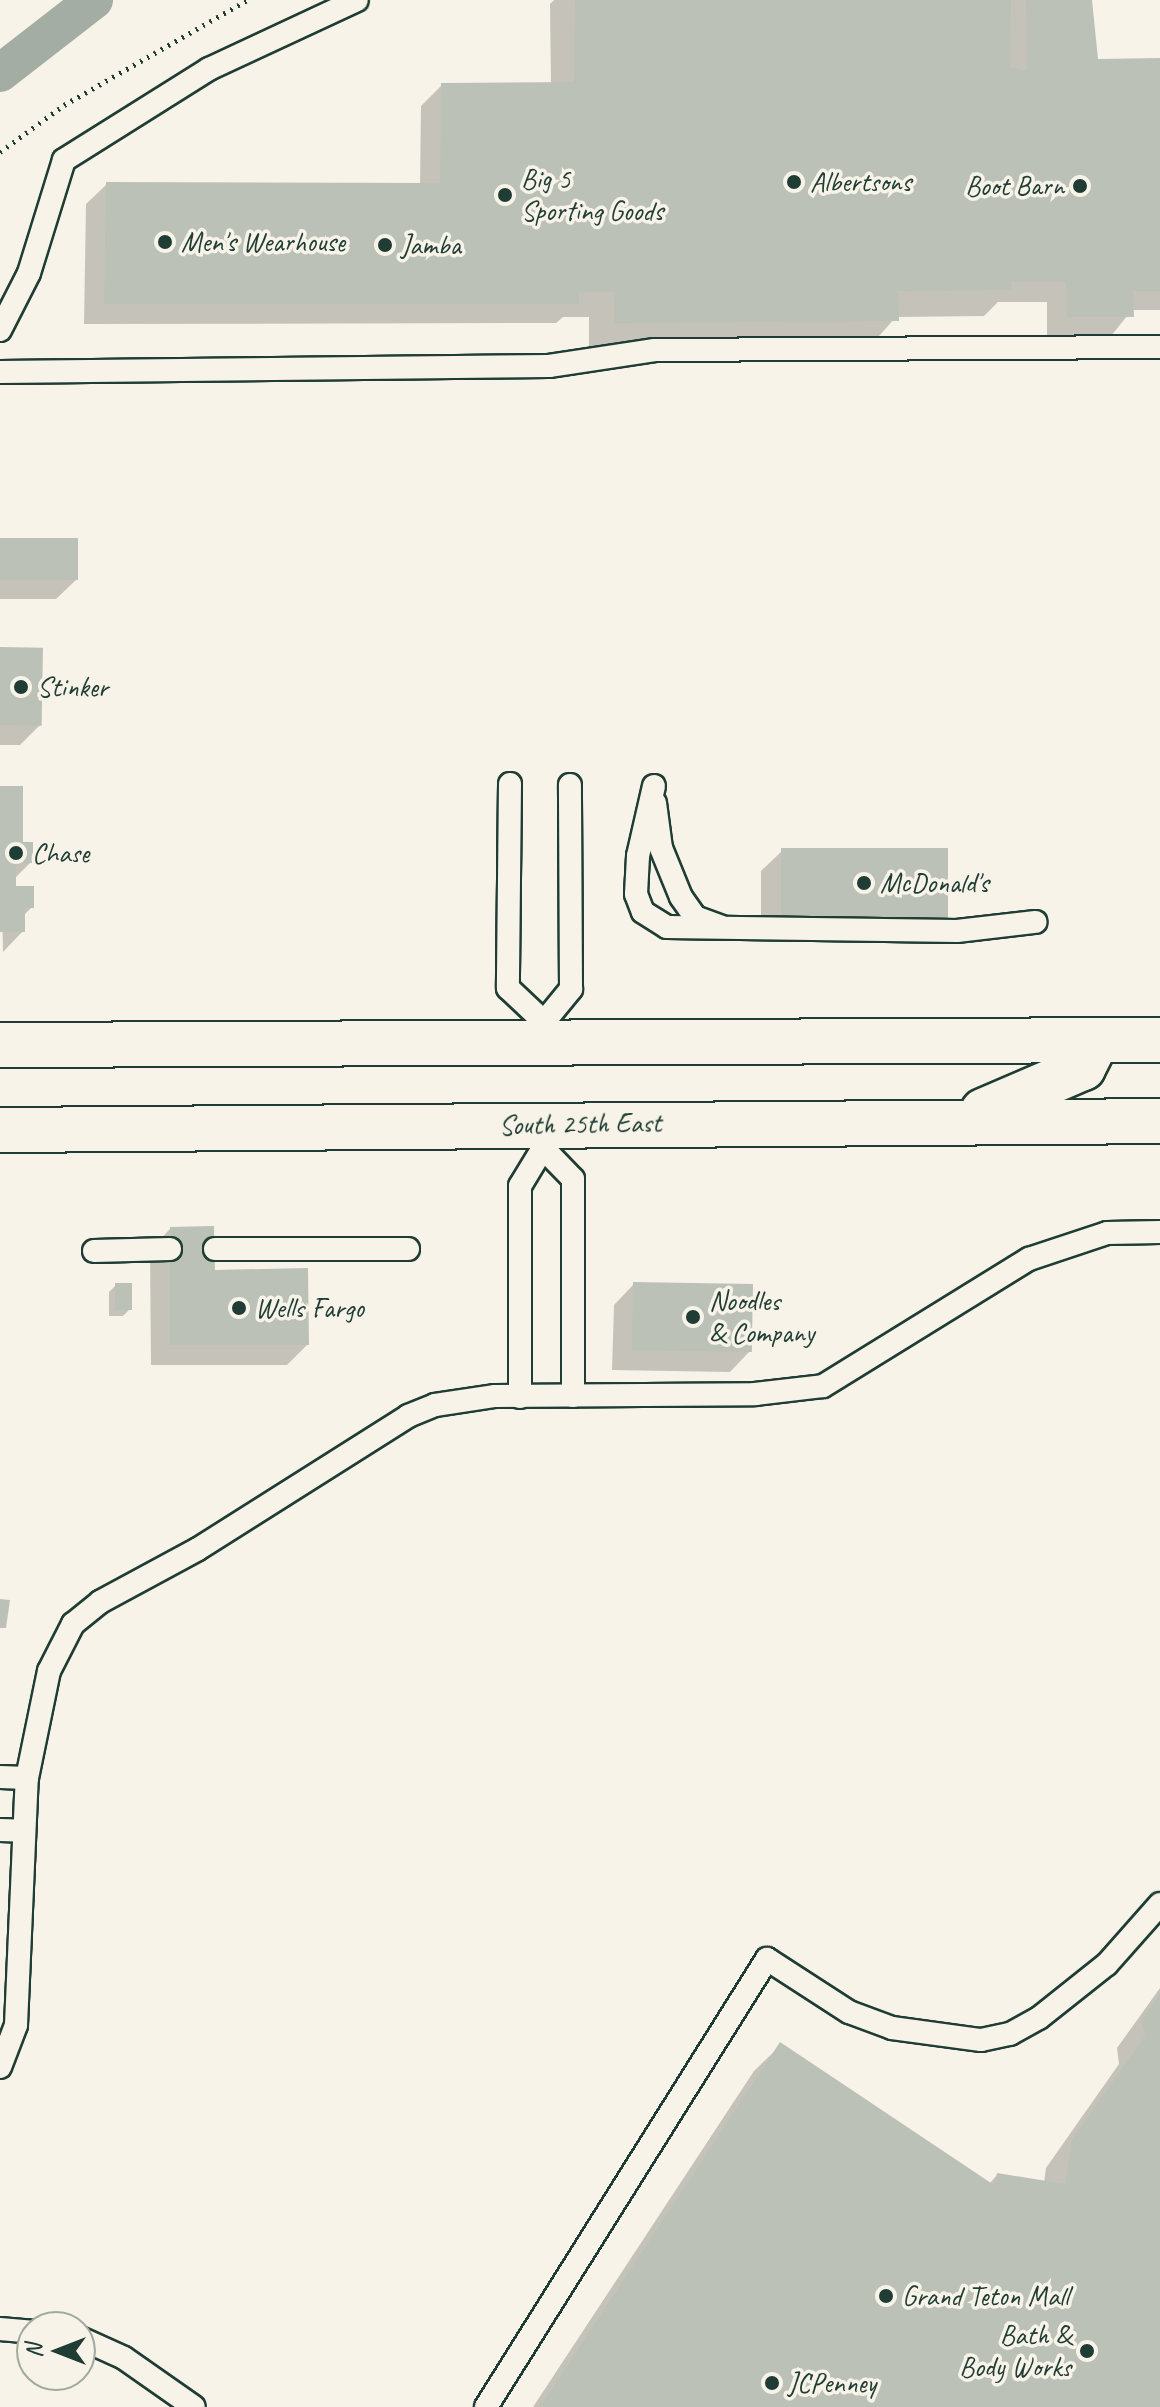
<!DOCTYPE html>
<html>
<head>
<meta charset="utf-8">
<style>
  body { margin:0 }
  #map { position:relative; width:1160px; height:2407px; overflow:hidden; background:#f7f3e8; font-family:Caveat,sans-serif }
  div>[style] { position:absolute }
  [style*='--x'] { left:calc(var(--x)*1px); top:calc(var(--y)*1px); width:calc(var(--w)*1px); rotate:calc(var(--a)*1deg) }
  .shadow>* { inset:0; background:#0003 }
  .canal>* { height:38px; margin:-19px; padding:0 19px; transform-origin:19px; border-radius:19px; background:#a4ada3 }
  .building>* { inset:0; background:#bbc1b6; transform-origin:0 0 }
  .path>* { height:5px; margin-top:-2.5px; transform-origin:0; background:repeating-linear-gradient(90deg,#1f3d34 0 2px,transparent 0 8px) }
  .roads { filter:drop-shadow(2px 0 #1f3d34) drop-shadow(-2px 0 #1f3d34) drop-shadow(0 2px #1f3d34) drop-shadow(0 -2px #1f3d34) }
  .service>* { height:22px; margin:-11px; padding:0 11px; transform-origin:11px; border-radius:11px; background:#f7f3e8 }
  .primary>* { height:44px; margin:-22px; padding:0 22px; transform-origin:22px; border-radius:22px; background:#f7f3e8 }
  .dots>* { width:22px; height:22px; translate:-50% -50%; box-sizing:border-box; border:4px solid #f7f3e8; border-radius:50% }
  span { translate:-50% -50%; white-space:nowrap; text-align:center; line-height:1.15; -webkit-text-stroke:7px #f7f3e8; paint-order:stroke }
  .poi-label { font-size:28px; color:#1f3d34 }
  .left { translate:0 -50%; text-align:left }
  .right { translate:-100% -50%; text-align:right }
  .street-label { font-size:28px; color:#1f3d34 }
  .north { position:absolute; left:16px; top:2311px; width:80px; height:80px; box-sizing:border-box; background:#f7f3e8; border:2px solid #a1aaa0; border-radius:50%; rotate:270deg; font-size:22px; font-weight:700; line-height:32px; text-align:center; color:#1f3d34 }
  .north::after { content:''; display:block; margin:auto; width:28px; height:36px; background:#1f3d34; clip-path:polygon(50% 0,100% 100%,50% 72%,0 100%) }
</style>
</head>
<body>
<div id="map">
  <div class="shadow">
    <div style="clip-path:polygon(554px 0,1090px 0,1096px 61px,1160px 60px,1160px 310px,1132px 310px,1111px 336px,1047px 337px,1047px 302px,998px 302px,984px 316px,896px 317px,870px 346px,589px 349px,589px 317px,563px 317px,556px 323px,84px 324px,86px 204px,107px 184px,420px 185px,421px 106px,442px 85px,551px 84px,550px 4px)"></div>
    <div style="clip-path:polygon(0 540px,77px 579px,56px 599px,0 599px)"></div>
    <div style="clip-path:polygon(0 649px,40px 725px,20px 745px,0 745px)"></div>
    <div style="clip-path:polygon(0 788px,31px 862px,14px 879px,14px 888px,32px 907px,23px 916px,23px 931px,3px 952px)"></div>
    <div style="clip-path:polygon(782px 851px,946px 917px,925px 937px,761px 938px,761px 871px)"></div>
    <div style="clip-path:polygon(170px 1229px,214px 1272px,307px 1345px,287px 1365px,151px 1365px,150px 1250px)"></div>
    <div style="clip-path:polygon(634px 1284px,750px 1351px,730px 1372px,612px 1370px,614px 1305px)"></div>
    <div style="clip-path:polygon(116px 1285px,130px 1309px,123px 1316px,109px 1316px,109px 1292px)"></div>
    <div style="clip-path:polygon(1160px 1988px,1160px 2407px,533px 2407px,754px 2071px,781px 2045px,989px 2184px,997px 2175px,1044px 2183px,1046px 2168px,1119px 2064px,1117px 2048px)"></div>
  </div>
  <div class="canal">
    <div style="--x:0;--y:73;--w:119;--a:-37.8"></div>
  </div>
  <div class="building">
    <div style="clip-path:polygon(575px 0,1011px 0,1010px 67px,1027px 71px,1026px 0,1092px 0,1098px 59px,1160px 58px,1160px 291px,1133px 291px,1134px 317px,1067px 317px,1066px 282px,1011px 282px,1012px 290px,898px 291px,899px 321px,614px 323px,614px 292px,579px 292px,579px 304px,104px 304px,106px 182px,440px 183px,441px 83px,574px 82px)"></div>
    <div style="left:0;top:538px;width:78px;height:42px"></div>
    <div style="left:0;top:647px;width:43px;height:78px;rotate:1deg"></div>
    <div style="clip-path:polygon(0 786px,23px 786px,23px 842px,33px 842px,33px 863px,16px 863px,16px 886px,34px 886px,34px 908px,25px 908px,25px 932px,0 932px)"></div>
    <div style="left:948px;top:848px;width:70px;height:167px;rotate:90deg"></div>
    <div style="clip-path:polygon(214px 1226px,215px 1270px,308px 1268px,309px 1345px,170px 1345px,170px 1227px)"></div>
    <div style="left:633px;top:1282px;width:120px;height:68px;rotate:1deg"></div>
    <div style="left:115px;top:1283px;width:17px;height:27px"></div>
    <div style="clip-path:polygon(0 1599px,10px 1600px,6px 1628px,0 1628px)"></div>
    <div style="clip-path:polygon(1160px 1994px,1160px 2407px,540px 2407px,780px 2042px,994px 2185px,997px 2173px,1065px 2184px,1072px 2140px,1145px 2036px,1142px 2020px)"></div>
  </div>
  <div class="path">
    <div style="--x:0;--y:152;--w:79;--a:-36.3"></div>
    <div style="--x:64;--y:105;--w:211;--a:-29.8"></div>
  </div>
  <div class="roads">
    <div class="service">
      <div style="--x:0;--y:330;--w:64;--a:-63"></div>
      <div style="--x:29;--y:273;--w:118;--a:-72.8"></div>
      <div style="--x:64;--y:160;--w:171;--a:-32.1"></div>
      <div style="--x:209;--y:69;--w:163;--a:-25"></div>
      <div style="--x:0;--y:372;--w:549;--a:-0.63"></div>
      <div style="--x:549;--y:366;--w:107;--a:-8.6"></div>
      <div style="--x:655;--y:350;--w:505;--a:-0.34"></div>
      <div style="--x:510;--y:784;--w:204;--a:90.6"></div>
      <div style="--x:508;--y:988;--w:50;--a:43.4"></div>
      <div style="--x:654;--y:786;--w:72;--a:102.9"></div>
      <div style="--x:638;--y:856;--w:38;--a:93"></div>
      <div style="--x:636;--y:894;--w:19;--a:69"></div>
      <div style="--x:643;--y:912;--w:28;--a:32"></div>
      <div style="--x:667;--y:927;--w:290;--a:0.8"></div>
      <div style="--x:957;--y:931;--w:79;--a:-6.6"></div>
      <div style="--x:655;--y:803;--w:45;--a:82.4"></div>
      <div style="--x:661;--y:848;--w:53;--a:67.8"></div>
      <div style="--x:681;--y:897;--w:24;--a:55"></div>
      <div style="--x:695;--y:917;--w:27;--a:20"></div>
      <div style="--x:544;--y:1043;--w:21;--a:-90"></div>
      <div style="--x:544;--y:1022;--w:43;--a:-50.7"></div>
      <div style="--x:571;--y:989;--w:204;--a:-90.3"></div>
      <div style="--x:543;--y:1148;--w:43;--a:45.9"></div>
      <div style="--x:573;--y:1179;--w:217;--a:90"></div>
      <div style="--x:215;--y:1249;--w:193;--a:0"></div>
      <div style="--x:94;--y:1251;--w:76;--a:-1.5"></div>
      <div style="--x:520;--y:1397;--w:211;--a:-90"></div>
      <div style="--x:520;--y:1186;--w:44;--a:-58.8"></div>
      <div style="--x:543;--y:1148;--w:23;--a:-95"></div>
      <div style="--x:0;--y:1777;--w:27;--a:2"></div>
      <div style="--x:0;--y:1830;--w:24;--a:2"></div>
      <div style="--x:0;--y:2067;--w:45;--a:-69.1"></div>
      <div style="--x:16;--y:2025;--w:247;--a:-87.5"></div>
      <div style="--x:27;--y:1778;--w:109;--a:-78.4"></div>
      <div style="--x:49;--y:1671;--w:53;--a:-62.9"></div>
      <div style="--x:73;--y:1624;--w:35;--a:-39"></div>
      <div style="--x:100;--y:1602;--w:111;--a:-28.4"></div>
      <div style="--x:198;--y:1549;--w:249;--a:-32.3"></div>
      <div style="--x:408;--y:1416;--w:29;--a:-22"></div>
      <div style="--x:435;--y:1405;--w:61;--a:-8.5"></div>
      <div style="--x:495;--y:1396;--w:260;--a:-0.4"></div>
      <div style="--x:755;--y:1394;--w:68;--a:-6.7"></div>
      <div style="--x:823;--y:1386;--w:242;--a:-31.7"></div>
      <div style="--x:1029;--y:1259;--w:82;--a:-18.4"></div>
      <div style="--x:1107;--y:1233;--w:53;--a:-1.1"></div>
      <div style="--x:0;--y:2329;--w:32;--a:5"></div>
      <div style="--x:80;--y:2338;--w:48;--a:24.4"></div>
      <div style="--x:124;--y:2358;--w:85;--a:35"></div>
      <div style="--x:486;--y:2407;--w:529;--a:-57.9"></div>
      <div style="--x:767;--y:1959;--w:98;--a:32.9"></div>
      <div style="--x:849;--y:2012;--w:46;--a:20.4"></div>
      <div style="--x:892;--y:2028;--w:90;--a:7.7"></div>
      <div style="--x:981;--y:2040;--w:30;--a:-12"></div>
      <div style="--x:1010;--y:2034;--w:33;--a:-29"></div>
      <div style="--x:1039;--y:2018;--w:87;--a:-38.5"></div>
      <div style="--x:1107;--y:1964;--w:80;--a:-48.5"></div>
    </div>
    <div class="primary">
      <div style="--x:0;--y:1045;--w:1160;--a:-0.25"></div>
      <div style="--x:983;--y:1111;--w:109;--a:-23.3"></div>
      <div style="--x:1083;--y:1068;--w:31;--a:-63"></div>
      <div style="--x:0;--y:1130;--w:1160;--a:-0.44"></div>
    </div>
  </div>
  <div class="dots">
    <div style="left:794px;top:182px;background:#1f3d34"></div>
    <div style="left:1080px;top:186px;background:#1f3d34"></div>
    <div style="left:505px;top:195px;background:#1f3d34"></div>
    <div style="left:165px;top:242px;background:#1f3d34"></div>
    <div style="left:385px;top:245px;background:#1f3d34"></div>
    <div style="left:21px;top:687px;background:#1f3d34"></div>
    <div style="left:16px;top:853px;background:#1f3d34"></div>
    <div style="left:864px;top:883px;background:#1f3d34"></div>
    <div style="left:239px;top:1308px;background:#1f3d34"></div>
    <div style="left:693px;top:1317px;background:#1f3d34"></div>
    <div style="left:886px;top:2296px;background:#1f3d34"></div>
    <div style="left:1087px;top:2351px;background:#1f3d34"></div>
    <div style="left:772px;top:2383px;background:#1f3d34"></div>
  </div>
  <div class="poi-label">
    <span class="left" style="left:521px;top:195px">Big 5<br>Sporting Goods</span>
    <span class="left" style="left:810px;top:182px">Albertsons</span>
    <span class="right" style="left:1064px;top:186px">Boot Barn</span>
    <span class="left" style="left:181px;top:242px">Men's Wearhouse</span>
    <span class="left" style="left:401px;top:245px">Jamba</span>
    <span class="left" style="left:37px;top:687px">Stinker</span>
    <span class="left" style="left:32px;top:853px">Chase</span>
    <span class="left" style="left:880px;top:883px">McDonald's</span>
    <span class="left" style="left:709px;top:1317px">Noodles<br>&amp; Company</span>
    <span class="left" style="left:255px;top:1308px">Wells Fargo</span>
    <span class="left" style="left:902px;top:2296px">Grand Teton Mall</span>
    <span class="right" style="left:1071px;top:2351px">Bath &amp;<br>Body Works</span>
    <span class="left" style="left:788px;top:2383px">JCPenney</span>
  </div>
  <div class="street-label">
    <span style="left:580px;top:1124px;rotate:-1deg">South 25th East</span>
  </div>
  <div class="north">N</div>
</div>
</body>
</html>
